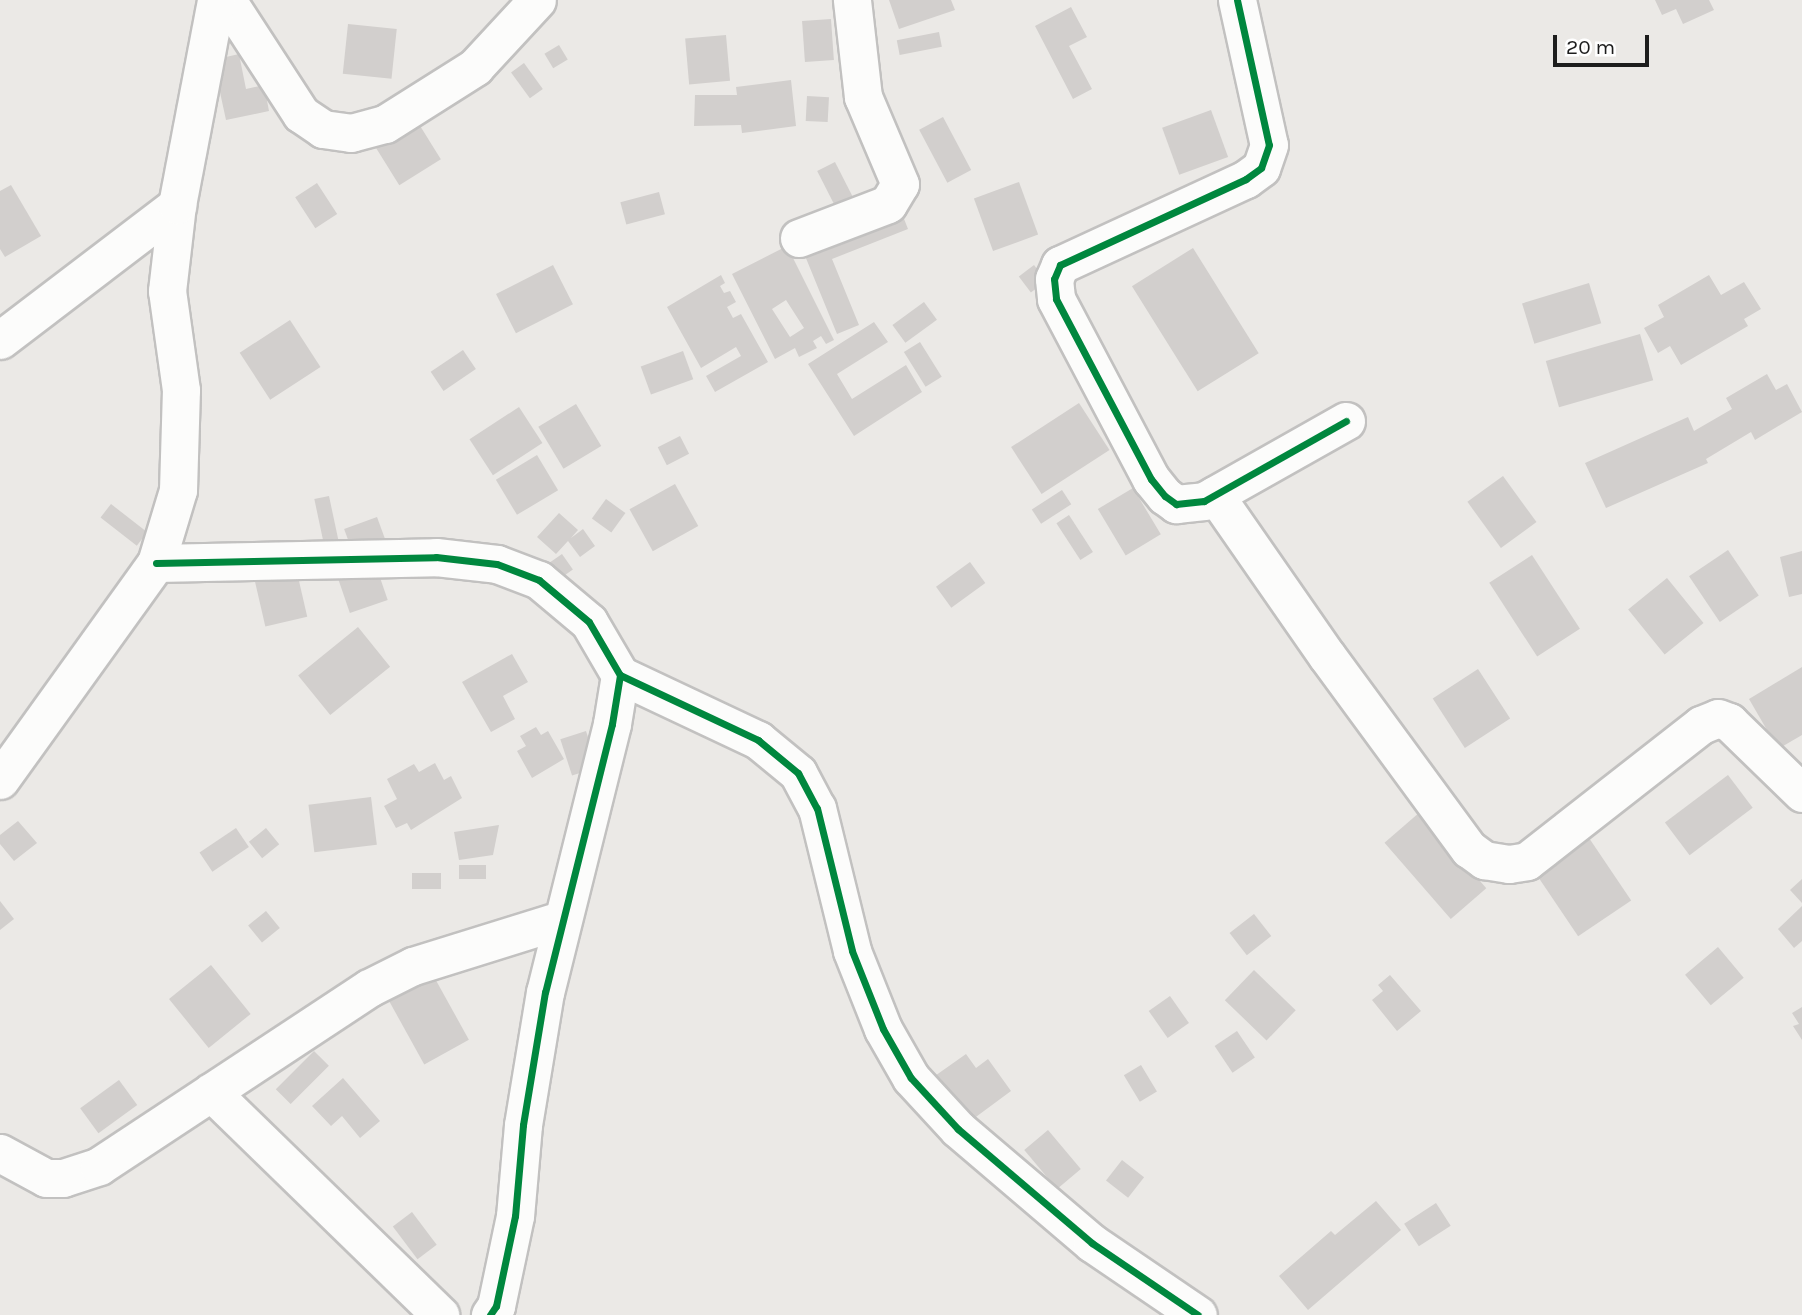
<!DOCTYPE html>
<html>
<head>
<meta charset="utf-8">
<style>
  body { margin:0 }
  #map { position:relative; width:1802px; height:1315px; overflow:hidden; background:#ebe9e6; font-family:Karla,sans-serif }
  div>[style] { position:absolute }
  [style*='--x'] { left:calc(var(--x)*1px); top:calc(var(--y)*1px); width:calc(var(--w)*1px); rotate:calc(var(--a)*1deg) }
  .building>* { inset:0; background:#d2cfcd; transform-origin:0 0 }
  .roads { filter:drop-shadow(2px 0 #c2c1c0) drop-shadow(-2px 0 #c2c1c0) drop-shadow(0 2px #c2c1c0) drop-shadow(0 -2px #c2c1c0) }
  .minor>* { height:37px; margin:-18.5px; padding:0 18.5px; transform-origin:18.5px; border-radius:18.5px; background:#fcfcfb }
  .cycleway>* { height:7px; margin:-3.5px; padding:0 3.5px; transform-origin:3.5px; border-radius:3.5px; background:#00873e }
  span { translate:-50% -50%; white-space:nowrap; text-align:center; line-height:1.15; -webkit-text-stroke:5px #fff; paint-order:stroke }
  .scale { position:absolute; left:1553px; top:35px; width:96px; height:32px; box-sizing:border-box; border:4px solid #1d1d1d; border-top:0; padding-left:9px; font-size:21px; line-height:24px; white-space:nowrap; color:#1d1d1d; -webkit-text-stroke:5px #fff; paint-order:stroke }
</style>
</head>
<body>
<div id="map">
  <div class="building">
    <div style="clip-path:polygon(889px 0,951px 0,955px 10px,899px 29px)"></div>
    <div style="clip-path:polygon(1655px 0,1709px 0,1714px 10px,1683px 24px,1676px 9px,1662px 15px)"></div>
    <div style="clip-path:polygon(1071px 7px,1087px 37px,1069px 46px,1092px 89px,1073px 99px,1035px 26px)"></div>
    <div style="left:831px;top:19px;width:41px;height:29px;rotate:86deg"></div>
    <div style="left:348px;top:24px;width:49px;height:50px;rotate:6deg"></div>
    <div style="left:939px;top:32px;width:15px;height:43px;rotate:79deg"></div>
    <div style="left:726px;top:35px;width:46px;height:41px;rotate:85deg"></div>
    <div style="left:559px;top:45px;width:17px;height:17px;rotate:59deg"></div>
    <div style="clip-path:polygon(239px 54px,246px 89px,264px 85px,269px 111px,226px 120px,213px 60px)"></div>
    <div style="left:524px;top:63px;width:32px;height:16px;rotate:54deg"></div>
    <div style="clip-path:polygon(791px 80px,796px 126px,742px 133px,741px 125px,694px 126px,695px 95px,737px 95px,736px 87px)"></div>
    <div style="left:807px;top:96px;width:22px;height:25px;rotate:3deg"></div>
    <div style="left:1211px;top:110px;width:50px;height:52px;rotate:70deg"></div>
    <div style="left:943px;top:117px;width:60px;height:27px;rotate:62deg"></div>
    <div style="left:417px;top:121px;width:45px;height:49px;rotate:58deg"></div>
    <div style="left:835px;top:162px;width:39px;height:20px;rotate:63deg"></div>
    <div style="left:1019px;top:182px;width:56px;height:48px;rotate:70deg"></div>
    <div style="left:317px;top:183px;width:37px;height:26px;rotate:57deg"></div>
    <div style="clip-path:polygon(11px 185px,41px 236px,5px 257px,0 249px,0 191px)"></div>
    <div style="left:659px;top:192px;width:23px;height:40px;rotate:75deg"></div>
    <div style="clip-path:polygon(899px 206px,908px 229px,832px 259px,859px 325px,837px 334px,801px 246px)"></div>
    <div style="clip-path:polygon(evenodd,787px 246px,834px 340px,826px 344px,821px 336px,813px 341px,817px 348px,799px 357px,795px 348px,775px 359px,732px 274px,787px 246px,786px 300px,804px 328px,790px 337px,772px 309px,786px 300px)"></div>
    <div style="left:1193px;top:248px;width:124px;height:72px;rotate:58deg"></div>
    <div style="left:553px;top:265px;width:44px;height:64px;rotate:63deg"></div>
    <div style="left:1034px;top:265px;width:20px;height:19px;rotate:53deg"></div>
    <div style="clip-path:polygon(721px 275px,725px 283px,720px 286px,724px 293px,730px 291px,736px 302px,727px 307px,733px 318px,741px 314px,768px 362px,715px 392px,706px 376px,741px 356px,736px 347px,701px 368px,667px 307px)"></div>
    <div style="clip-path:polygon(1709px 275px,1721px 295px,1744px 282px,1761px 309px,1744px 319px,1748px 326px,1681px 365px,1670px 346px,1658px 353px,1644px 328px,1664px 317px,1658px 305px)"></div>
    <div style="left:1589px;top:283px;width:42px;height:70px;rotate:73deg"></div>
    <div style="left:924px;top:302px;width:22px;height:39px;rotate:54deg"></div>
    <div style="left:290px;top:320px;width:56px;height:60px;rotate:57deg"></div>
    <div style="clip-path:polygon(874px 322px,888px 342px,837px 374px,852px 399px,906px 365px,922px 392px,854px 436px,808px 364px)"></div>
    <div style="left:1640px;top:334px;width:48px;height:98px;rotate:74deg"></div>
    <div style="left:920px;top:342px;width:41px;height:19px;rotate:58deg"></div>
    <div style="left:463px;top:350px;width:23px;height:39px;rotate:56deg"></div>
    <div style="left:683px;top:351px;width:30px;height:45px;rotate:70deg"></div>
    <div style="clip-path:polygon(1767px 374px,1776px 390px,1787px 384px,1802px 412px,1755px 440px,1751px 432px,1706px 459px,1708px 463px,1606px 508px,1585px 463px,1688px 417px,1694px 431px,1732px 409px,1726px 398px)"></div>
    <div style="left:1079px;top:403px;width:56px;height:81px;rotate:57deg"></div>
    <div style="left:576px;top:404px;width:49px;height:44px;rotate:59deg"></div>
    <div style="left:519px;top:407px;width:43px;height:59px;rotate:57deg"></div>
    <div style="left:680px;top:436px;width:20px;height:25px;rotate:63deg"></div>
    <div style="left:537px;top:455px;width:41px;height:48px;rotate:59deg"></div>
    <div style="left:1503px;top:476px;width:57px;height:44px;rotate:54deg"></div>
    <div style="left:675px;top:484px;width:48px;height:52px;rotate:61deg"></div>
    <div style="left:1133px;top:488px;width:54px;height:41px;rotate:59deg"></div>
    <div style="left:1062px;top:490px;width:17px;height:36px;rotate:57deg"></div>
    <div style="left:329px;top:496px;width:55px;height:15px;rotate:78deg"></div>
    <div style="left:606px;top:499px;width:24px;height:24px;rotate:36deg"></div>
    <div style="left:111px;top:504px;width:46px;height:17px;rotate:38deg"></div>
    <div style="clip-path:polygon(559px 513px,578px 530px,571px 538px,583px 529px,595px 546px,580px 557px,568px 541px,556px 554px,537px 537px)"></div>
    <div style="left:1069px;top:515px;width:44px;height:15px;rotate:57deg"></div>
    <div style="left:377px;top:517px;width:23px;height:35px;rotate:70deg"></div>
    <div style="left:1728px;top:550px;width:55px;height:47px;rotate:56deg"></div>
    <div style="clip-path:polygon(1802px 551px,1802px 594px,1789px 597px,1780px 557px)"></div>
    <div style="left:562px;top:554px;width:19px;height:22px;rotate:55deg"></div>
    <div style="left:1532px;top:555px;width:88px;height:51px;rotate:57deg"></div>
    <div style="left:970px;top:562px;width:26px;height:42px;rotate:54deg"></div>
    <div style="left:375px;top:563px;width:39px;height:40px;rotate:71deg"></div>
    <div style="left:296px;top:568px;width:50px;height:43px;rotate:77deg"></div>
    <div style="left:1667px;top:578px;width:58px;height:50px;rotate:51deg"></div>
    <div style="left:358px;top:627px;width:51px;height:77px;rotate:51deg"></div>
    <div style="clip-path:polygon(512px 654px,528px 682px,503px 696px,515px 719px,491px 732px,462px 682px)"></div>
    <div style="clip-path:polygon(1802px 667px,1802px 735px,1778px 749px,1749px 699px)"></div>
    <div style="left:1478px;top:669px;width:59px;height:54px;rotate:57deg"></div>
    <div style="clip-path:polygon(536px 727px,541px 735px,548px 731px,564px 759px,532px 778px,517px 751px,526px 746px,520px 736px)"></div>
    <div style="left:586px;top:731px;width:38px;height:27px;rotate:72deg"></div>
    <div style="clip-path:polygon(435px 763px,444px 780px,451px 776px,462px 798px,411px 830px,407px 823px,396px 828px,384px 806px,397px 799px,387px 779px,414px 764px,419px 772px)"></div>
    <div style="left:1728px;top:775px;width:41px;height:79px;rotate:53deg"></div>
    <div style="left:371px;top:797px;width:48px;height:63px;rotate:83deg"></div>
    <div style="left:1420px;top:812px;width:101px;height:47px;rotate:49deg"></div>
    <div style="clip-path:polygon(18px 821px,37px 843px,14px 861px,0 844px,0 835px)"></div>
    <div style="clip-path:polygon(499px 825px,493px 855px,459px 860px,454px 832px)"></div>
    <div style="left:236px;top:828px;width:23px;height:44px;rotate:56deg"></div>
    <div style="left:266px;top:828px;width:21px;height:22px;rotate:51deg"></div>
    <div style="left:1587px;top:835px;width:79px;height:64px;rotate:56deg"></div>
    <div style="left:486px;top:865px;width:14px;height:27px;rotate:90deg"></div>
    <div style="left:441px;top:873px;width:16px;height:29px;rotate:90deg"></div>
    <div style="clip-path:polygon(1802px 879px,1802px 903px,1790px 890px)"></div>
    <div style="clip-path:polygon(0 901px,14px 919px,0 930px)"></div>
    <div style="clip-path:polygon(1802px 906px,1802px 941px,1794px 948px,1778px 929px)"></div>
    <div style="left:266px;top:911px;width:22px;height:23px;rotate:51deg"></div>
    <div style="left:1254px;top:914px;width:28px;height:31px;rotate:52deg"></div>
    <div style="left:1718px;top:947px;width:40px;height:43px;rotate:50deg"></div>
    <div style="left:211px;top:965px;width:63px;height:54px;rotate:51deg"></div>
    <div style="left:1254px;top:970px;width:58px;height:42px;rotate:44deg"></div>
    <div style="left:433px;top:975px;width:74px;height:51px;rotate:61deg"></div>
    <div style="clip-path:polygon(1390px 975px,1421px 1011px,1397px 1031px,1372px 1000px,1383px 991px,1378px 985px)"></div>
    <div style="left:1170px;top:996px;width:33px;height:26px;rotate:55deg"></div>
    <div style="clip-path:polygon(1802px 1007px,1802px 1040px,1793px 1026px,1799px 1024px,1792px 1013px)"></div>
    <div style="left:1237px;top:1031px;width:32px;height:27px;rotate:56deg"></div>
    <div style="left:314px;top:1051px;width:21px;height:54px;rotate:45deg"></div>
    <div style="clip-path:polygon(966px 1054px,976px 1068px,988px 1059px,1011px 1091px,965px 1125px,932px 1078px)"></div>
    <div style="left:1141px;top:1065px;width:31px;height:20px;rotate:59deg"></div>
    <div style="clip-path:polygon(343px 1078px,380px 1121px,360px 1138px,342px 1116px,331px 1126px,312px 1106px)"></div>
    <div style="left:119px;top:1080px;width:31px;height:48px;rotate:54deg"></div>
    <div style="left:1048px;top:1130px;width:51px;height:31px;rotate:50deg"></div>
    <div style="left:1122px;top:1160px;width:28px;height:26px;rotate:38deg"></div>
    <div style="clip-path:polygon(1376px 1201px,1401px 1230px,1308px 1310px,1279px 1276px,1331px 1231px,1335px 1235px)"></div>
    <div style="left:1436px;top:1203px;width:27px;height:38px;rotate:57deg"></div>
    <div style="left:412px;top:1212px;width:41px;height:24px;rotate:53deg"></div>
  </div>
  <div class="roads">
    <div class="minor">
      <div style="--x:227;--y:0;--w:136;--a:57"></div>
      <div style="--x:301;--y:114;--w:27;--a:34"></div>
      <div style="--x:323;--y:129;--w:28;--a:8"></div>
      <div style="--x:351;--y:133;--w:35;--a:-15"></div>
      <div style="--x:385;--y:124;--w:107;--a:-32.3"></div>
      <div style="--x:475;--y:67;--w:91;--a:-47.2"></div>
      <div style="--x:1237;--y:0;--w:148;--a:77.6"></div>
      <div style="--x:1269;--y:145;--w:24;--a:109"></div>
      <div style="--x:1261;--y:168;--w:19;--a:144"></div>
      <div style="--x:1246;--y:179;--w:205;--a:155.2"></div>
      <div style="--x:1060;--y:265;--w:15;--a:113"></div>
      <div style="--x:1054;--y:279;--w:20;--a:84"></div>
      <div style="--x:1056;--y:299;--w:204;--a:62.2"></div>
      <div style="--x:1151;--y:479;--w:22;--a:51"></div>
      <div style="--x:1165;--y:496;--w:14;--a:36"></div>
      <div style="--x:1176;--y:504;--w:28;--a:-6"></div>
      <div style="--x:1204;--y:501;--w:163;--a:-29.4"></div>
      <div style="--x:799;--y:238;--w:95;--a:-20.9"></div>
      <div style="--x:888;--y:204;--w:23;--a:-59"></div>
      <div style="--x:900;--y:184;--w:95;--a:-113"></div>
      <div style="--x:863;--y:97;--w:98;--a:-96.5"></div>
      <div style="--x:0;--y:340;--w:223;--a:-37.3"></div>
      <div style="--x:1215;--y:495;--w:196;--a:55.2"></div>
      <div style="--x:1327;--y:656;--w:240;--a:53.7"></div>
      <div style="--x:1469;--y:849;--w:19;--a:36"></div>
      <div style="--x:1484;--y:860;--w:25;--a:9"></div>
      <div style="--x:1509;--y:864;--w:18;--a:-9"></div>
      <div style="--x:1527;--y:861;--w:221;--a:-38"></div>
      <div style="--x:1701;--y:725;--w:18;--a:-22"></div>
      <div style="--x:1718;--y:718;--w:12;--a:20"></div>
      <div style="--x:1729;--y:722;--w:102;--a:44.2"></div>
      <div style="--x:156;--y:563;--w:280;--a:-1.2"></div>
      <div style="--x:436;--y:557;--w:61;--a:6.5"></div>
      <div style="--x:497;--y:564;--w:45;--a:20.9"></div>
      <div style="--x:539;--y:580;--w:65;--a:40"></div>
      <div style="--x:589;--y:622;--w:61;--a:59.7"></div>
      <div style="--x:620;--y:675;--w:50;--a:99.3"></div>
      <div style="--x:612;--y:724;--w:276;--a:104"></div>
      <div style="--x:545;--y:992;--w:135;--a:99.4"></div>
      <div style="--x:523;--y:1125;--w:91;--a:95"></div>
      <div style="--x:515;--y:1216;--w:92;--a:101.9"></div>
      <div style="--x:496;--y:1306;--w:11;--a:124"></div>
      <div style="--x:620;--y:675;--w:153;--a:25.2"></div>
      <div style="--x:758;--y:740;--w:52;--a:39.5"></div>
      <div style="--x:798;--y:773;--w:40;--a:62"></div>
      <div style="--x:817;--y:808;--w:147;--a:76.2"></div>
      <div style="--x:852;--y:951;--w:84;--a:68.3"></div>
      <div style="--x:883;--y:1029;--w:56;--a:60.3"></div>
      <div style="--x:911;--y:1078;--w:69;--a:47.3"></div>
      <div style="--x:958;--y:1129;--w:176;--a:40.4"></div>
      <div style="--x:1092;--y:1243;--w:128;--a:34.2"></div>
      <div style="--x:0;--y:780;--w:267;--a:-54.3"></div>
      <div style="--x:156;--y:563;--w:76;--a:-73.2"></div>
      <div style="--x:178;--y:490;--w:100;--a:-88.3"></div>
      <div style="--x:181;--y:390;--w:100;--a:-98"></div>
      <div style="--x:167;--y:291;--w:87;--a:-83.4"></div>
      <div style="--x:177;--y:205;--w:209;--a:-79.2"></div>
      <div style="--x:211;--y:1092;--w:320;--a:44.2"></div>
      <div style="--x:0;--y:1153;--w:52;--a:28.5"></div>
      <div style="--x:46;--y:1178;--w:17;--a:0"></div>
      <div style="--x:63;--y:1178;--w:38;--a:-18"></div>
      <div style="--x:99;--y:1166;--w:323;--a:-33.4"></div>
      <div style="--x:369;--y:988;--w:49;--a:-26.6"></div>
      <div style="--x:413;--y:966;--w:155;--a:-17.3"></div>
    </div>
  </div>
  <div class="cycleway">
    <div style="--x:1237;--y:0;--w:148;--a:77.6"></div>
    <div style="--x:1269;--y:145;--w:24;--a:109"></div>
    <div style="--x:1261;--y:168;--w:19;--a:144"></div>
    <div style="--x:1246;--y:179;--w:205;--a:155.2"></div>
    <div style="--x:1060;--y:265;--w:15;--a:113"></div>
    <div style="--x:1054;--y:279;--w:20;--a:84"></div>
    <div style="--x:1056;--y:299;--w:204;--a:62.2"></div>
    <div style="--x:1151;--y:479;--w:22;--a:51"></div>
    <div style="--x:1165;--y:496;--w:14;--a:36"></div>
    <div style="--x:1176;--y:504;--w:28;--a:-6"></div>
    <div style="--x:1204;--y:501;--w:163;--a:-29.4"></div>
    <div style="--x:156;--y:563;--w:280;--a:-1.2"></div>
    <div style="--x:436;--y:557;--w:61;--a:6.5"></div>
    <div style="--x:497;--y:564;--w:45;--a:20.9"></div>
    <div style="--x:539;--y:580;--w:65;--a:40"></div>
    <div style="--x:589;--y:622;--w:61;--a:59.7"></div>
    <div style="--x:620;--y:675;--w:50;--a:99.3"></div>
    <div style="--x:612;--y:724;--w:276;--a:104"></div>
    <div style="--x:545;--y:992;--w:135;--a:99.4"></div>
    <div style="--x:523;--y:1125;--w:91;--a:95"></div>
    <div style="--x:515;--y:1216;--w:92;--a:101.9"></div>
    <div style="--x:496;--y:1306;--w:11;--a:124"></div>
    <div style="--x:620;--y:675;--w:153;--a:25.2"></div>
    <div style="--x:758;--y:740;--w:52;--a:39.5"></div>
    <div style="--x:798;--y:773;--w:40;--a:62"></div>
    <div style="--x:817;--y:808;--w:147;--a:76.2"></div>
    <div style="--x:852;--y:951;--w:84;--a:68.3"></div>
    <div style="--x:883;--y:1029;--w:56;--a:60.3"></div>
    <div style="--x:911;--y:1078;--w:69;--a:47.3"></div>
    <div style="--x:958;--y:1129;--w:176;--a:40.4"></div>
    <div style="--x:1092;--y:1243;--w:128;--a:34.2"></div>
  </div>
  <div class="scale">20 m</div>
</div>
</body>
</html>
